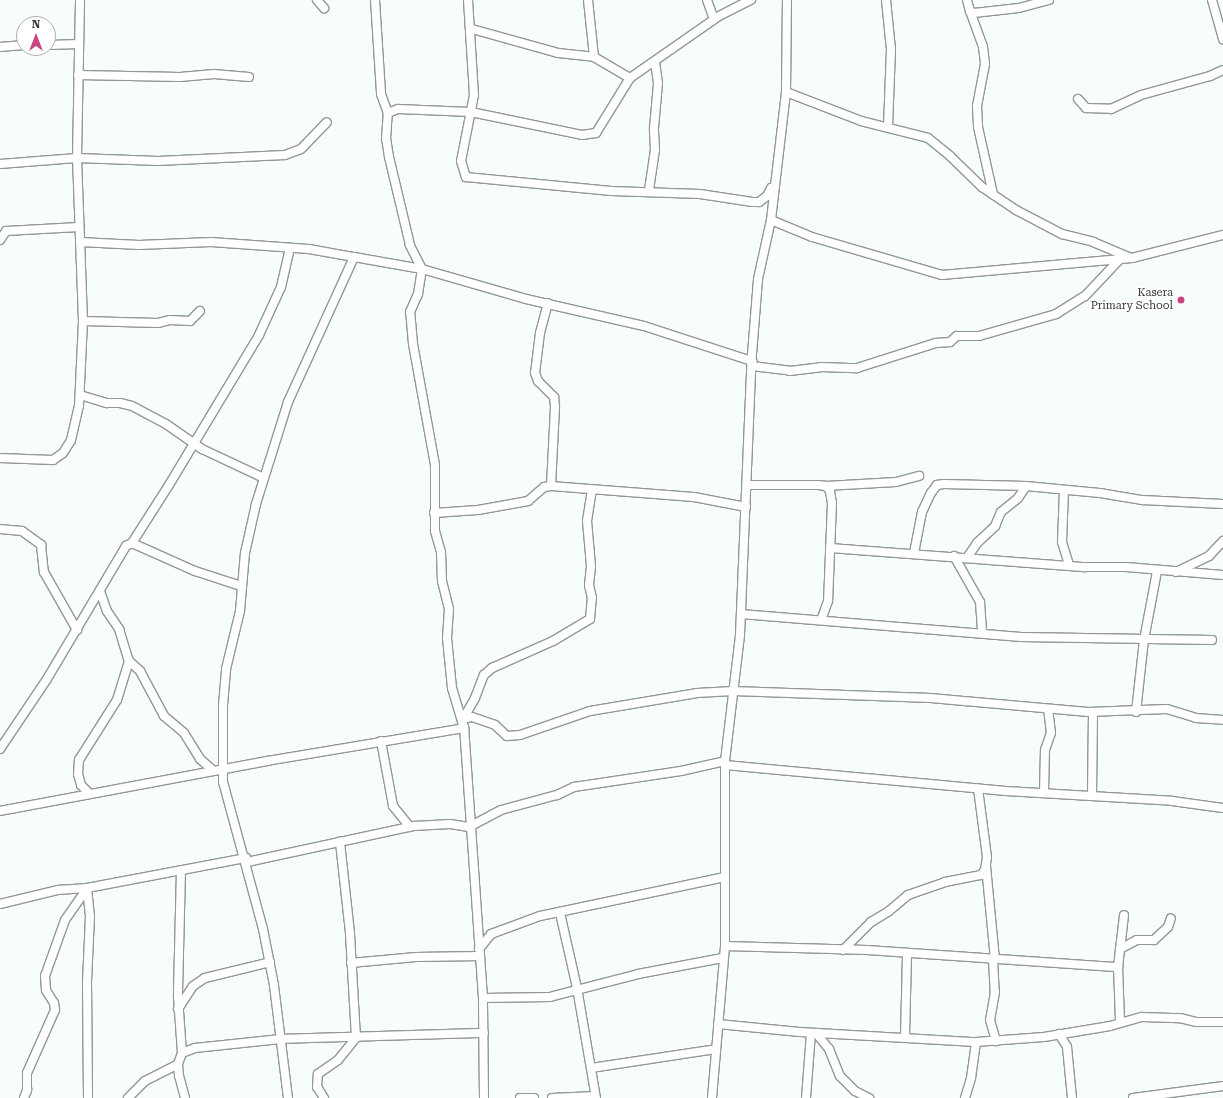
<!DOCTYPE html>
<html>
<head>
<meta charset="utf-8">
<style>
  body { margin:0 }
  #map { position:relative; width:1223px; height:1098px; overflow:hidden; background:#f6fdfb; font-family:"Roboto Serif",serif }
  div>[style] { position:absolute }
  [style*='--x'] { left:calc(var(--x)*1px); top:calc(var(--y)*1px); width:calc(var(--w)*1px); rotate:calc(var(--a)*1deg) }
  .roads { filter:drop-shadow(1px 0 #929897) drop-shadow(-1px 0 #929897) drop-shadow(0 1px #929897) drop-shadow(0 -1px #929897) }
  .minor>* { height:8px; margin:-4px; padding:0 4px; transform-origin:4px; border-radius:4px; background:#fff }
  .dots>* { width:11px; height:11px; translate:-50% -50%; box-sizing:border-box; border:2px solid #fff; border-radius:50% }
  span { translate:-50% -50%; white-space:nowrap; text-align:center; line-height:1.15; -webkit-text-stroke:4px #fff; paint-order:stroke }
  .poi-label { font-size:11px; color:#363837 }
  .right { translate:-100% -50%; text-align:right }
  .north { position:absolute; left:16px; top:16px; width:40px; height:40px; box-sizing:border-box; background:#fff; border:1px solid #afafaf; border-radius:50%; rotate:0deg; font-size:11px; font-weight:700; line-height:16px; text-align:center; color:#363837 }
  .north::after { content:''; display:block; margin:auto; width:14px; height:18px; background:#ca4483; clip-path:polygon(50% 0,100% 100%,50% 72%,0 100%) }
</style>
</head>
<body>
<div id="map">
  <div class="roads">
    <div class="minor">
      <div style="--x:317;--y:0;--w:11;--a:49"></div>
      <div style="--x:375;--y:0;--w:94;--a:86.3"></div>
      <div style="--x:381;--y:94;--w:20;--a:70"></div>
      <div style="--x:468;--y:0;--w:95;--a:86.4"></div>
      <div style="--x:474;--y:95;--w:67;--a:101.1"></div>
      <div style="--x:461;--y:161;--w:17;--a:73"></div>
      <div style="--x:466;--y:177;--w:146;--a:5.5"></div>
      <div style="--x:611;--y:191;--w:89;--a:1.9"></div>
      <div style="--x:700;--y:194;--w:53;--a:8.7"></div>
      <div style="--x:752;--y:202;--w:7;--a:0"></div>
      <div style="--x:759;--y:202;--w:10;--a:-37"></div>
      <div style="--x:767;--y:196;--w:9;--a:-63"></div>
      <div style="--x:588;--y:0;--w:57;--a:84"></div>
      <div style="--x:594;--y:57;--w:42;--a:30.3"></div>
      <div style="--x:707;--y:0;--w:20;--a:70"></div>
      <div style="--x:886;--y:0;--w:49;--a:84.2"></div>
      <div style="--x:891;--y:49;--w:78;--a:92.2"></div>
      <div style="--x:967;--y:0;--w:11;--a:75"></div>
      <div style="--x:970;--y:11;--w:4;--a:27"></div>
      <div style="--x:974;--y:13;--w:45;--a:-6.3"></div>
      <div style="--x:1019;--y:8;--w:31;--a:-15"></div>
      <div style="--x:1212;--y:0;--w:41;--a:74.2"></div>
      <div style="--x:970;--y:11;--w:38;--a:70"></div>
      <div style="--x:983;--y:47;--w:17;--a:83"></div>
      <div style="--x:985;--y:64;--w:43;--a:100.8"></div>
      <div style="--x:977;--y:106;--w:21;--a:87"></div>
      <div style="--x:978;--y:127;--w:69;--a:77.4"></div>
      <div style="--x:472;--y:29;--w:89;--a:15.6"></div>
      <div style="--x:558;--y:53;--w:36;--a:6"></div>
      <div style="--x:48;--y:45;--w:31;--a:-2"></div>
      <div style="--x:0;--y:47;--w:24;--a:-5"></div>
      <div style="--x:78;--y:75;--w:102;--a:1.1"></div>
      <div style="--x:180;--y:77;--w:34;--a:-5"></div>
      <div style="--x:214;--y:74;--w:35;--a:5"></div>
      <div style="--x:786;--y:92;--w:80;--a:21.1"></div>
      <div style="--x:861;--y:121;--w:69;--a:14.2"></div>
      <div style="--x:928;--y:138;--w:28;--a:39"></div>
      <div style="--x:950;--y:156;--w:45;--a:44.1"></div>
      <div style="--x:982;--y:187;--w:41;--a:34.1"></div>
      <div style="--x:1016;--y:210;--w:52;--a:27.6"></div>
      <div style="--x:1062;--y:234;--w:32;--a:14"></div>
      <div style="--x:1093;--y:242;--w:41;--a:22.8"></div>
      <div style="--x:1078;--y:99;--w:12;--a:48"></div>
      <div style="--x:1086;--y:108;--w:25;--a:2"></div>
      <div style="--x:1111;--y:109;--w:33;--a:-25"></div>
      <div style="--x:1141;--y:95;--w:72;--a:-15.4"></div>
      <div style="--x:1210;--y:76;--w:14;--a:-25"></div>
      <div style="--x:0;--y:164;--w:77;--a:-4.5"></div>
      <div style="--x:77;--y:158;--w:81;--a:2.1"></div>
      <div style="--x:158;--y:161;--w:127;--a:-2.7"></div>
      <div style="--x:285;--y:155;--w:17;--a:-21"></div>
      <div style="--x:301;--y:149;--w:37;--a:-46"></div>
      <div style="--x:649;--y:190;--w:40;--a:-81.5"></div>
      <div style="--x:655;--y:150;--w:22;--a:-93"></div>
      <div style="--x:654;--y:128;--w:45;--a:-84.9"></div>
      <div style="--x:658;--y:83;--w:21;--a:-98"></div>
      <div style="--x:771;--y:220;--w:44;--a:22.5"></div>
      <div style="--x:812;--y:237;--w:135;--a:16.3"></div>
      <div style="--x:942;--y:275;--w:191;--a:-5.1"></div>
      <div style="--x:1132;--y:258;--w:94;--a:-14.2"></div>
      <div style="--x:0;--y:240;--w:11;--a:-56"></div>
      <div style="--x:6;--y:231;--w:73;--a:-3.1"></div>
      <div style="--x:80;--y:242;--w:59;--a:2.9"></div>
      <div style="--x:139;--y:245;--w:72;--a:-2.4"></div>
      <div style="--x:211;--y:242;--w:98;--a:4.1"></div>
      <div style="--x:309;--y:249;--w:46;--a:10.1"></div>
      <div style="--x:354;--y:257;--w:69;--a:10"></div>
      <div style="--x:422;--y:269;--w:108;--a:16.1"></div>
      <div style="--x:526;--y:299;--w:121;--a:12.9"></div>
      <div style="--x:644;--y:326;--w:114;--a:18"></div>
      <div style="--x:548;--y:303;--w:31;--a:105"></div>
      <div style="--x:540;--y:333;--w:40;--a:97.1"></div>
      <div style="--x:535;--y:373;--w:9;--a:69"></div>
      <div style="--x:538;--y:381;--w:23;--a:45"></div>
      <div style="--x:554;--y:397;--w:10;--a:84"></div>
      <div style="--x:555;--y:407;--w:79;--a:92.9"></div>
      <div style="--x:83;--y:321;--w:75;--a:1.5"></div>
      <div style="--x:158;--y:323;--w:12;--a:-14"></div>
      <div style="--x:170;--y:320;--w:20;--a:3"></div>
      <div style="--x:190;--y:321;--w:14;--a:-45"></div>
      <div style="--x:752;--y:366;--w:38;--a:7"></div>
      <div style="--x:790;--y:371;--w:31;--a:-7"></div>
      <div style="--x:821;--y:367;--w:36;--a:2"></div>
      <div style="--x:857;--y:368;--w:83;--a:-17.6"></div>
      <div style="--x:936;--y:343;--w:14;--a:-4"></div>
      <div style="--x:950;--y:342;--w:9;--a:-41"></div>
      <div style="--x:957;--y:336;--w:22;--a:0"></div>
      <div style="--x:979;--y:336;--w:80;--a:-15.9"></div>
      <div style="--x:1056;--y:314;--w:34;--a:-32"></div>
      <div style="--x:1085;--y:296;--w:51;--a:-46.6"></div>
      <div style="--x:80;--y:395;--w:28;--a:17"></div>
      <div style="--x:107;--y:403;--w:13;--a:0"></div>
      <div style="--x:120;--y:403;--w:12;--a:14"></div>
      <div style="--x:132;--y:406;--w:38;--a:28"></div>
      <div style="--x:166;--y:424;--w:44;--a:34.8"></div>
      <div style="--x:202;--y:449;--w:68;--a:25.1"></div>
      <div style="--x:0;--y:458;--w:53;--a:2.2"></div>
      <div style="--x:53;--y:460;--w:12;--a:-35"></div>
      <div style="--x:63;--y:453;--w:15;--a:-58"></div>
      <div style="--x:71;--y:440;--w:35;--a:-77"></div>
      <div style="--x:79;--y:406;--w:85;--a:-87.3"></div>
      <div style="--x:83;--y:321;--w:163;--a:-92.1"></div>
      <div style="--x:77;--y:158;--w:158;--a:-88.9"></div>
      <div style="--x:747;--y:485;--w:71;--a:0"></div>
      <div style="--x:818;--y:485;--w:8;--a:7"></div>
      <div style="--x:826;--y:486;--w:6;--a:51"></div>
      <div style="--x:830;--y:491;--w:12;--a:81"></div>
      <div style="--x:832;--y:503;--w:98;--a:92.3"></div>
      <div style="--x:828;--y:601;--w:20;--a:110"></div>
      <div style="--x:826;--y:486;--w:70;--a:-3.3"></div>
      <div style="--x:896;--y:482;--w:24;--a:-15"></div>
      <div style="--x:1064;--y:490;--w:52;--a:92.2"></div>
      <div style="--x:1062;--y:542;--w:24;--a:73"></div>
      <div style="--x:434;--y:513;--w:44;--a:-3.9"></div>
      <div style="--x:478;--y:510;--w:51;--a:-10.2"></div>
      <div style="--x:528;--y:501;--w:21;--a:-41"></div>
      <div style="--x:544;--y:487;--w:7;--a:-8"></div>
      <div style="--x:551;--y:486;--w:143;--a:4.4"></div>
      <div style="--x:694;--y:497;--w:53;--a:10.9"></div>
      <div style="--x:0;--y:529;--w:22;--a:5"></div>
      <div style="--x:22;--y:531;--w:24;--a:36"></div>
      <div style="--x:41;--y:545;--w:27;--a:84"></div>
      <div style="--x:44;--y:572;--w:67;--a:60.4"></div>
      <div style="--x:132;--y:543;--w:69;--a:-57.5"></div>
      <div style="--x:169;--y:485;--w:175;--a:-59"></div>
      <div style="--x:259;--y:335;--w:53;--a:-65.4"></div>
      <div style="--x:281;--y:287;--w:40;--a:-77"></div>
      <div style="--x:830;--y:548;--w:256;--a:4.3"></div>
      <div style="--x:1085;--y:567;--w:41;--a:0"></div>
      <div style="--x:1126;--y:567;--w:97;--a:4.7"></div>
      <div style="--x:914;--y:553;--w:42;--a:-79"></div>
      <div style="--x:922;--y:512;--w:21;--a:-65"></div>
      <div style="--x:931;--y:493;--w:10;--a:-53"></div>
      <div style="--x:937;--y:485;--w:7;--a:-8"></div>
      <div style="--x:944;--y:484;--w:82;--a:1.4"></div>
      <div style="--x:1026;--y:486;--w:74;--a:5.4"></div>
      <div style="--x:1100;--y:493;--w:43;--a:9.5"></div>
      <div style="--x:1142;--y:500;--w:81;--a:2.8"></div>
      <div style="--x:954;--y:556;--w:53;--a:60.5"></div>
      <div style="--x:980;--y:602;--w:31;--a:86"></div>
      <div style="--x:967;--y:558;--w:18;--a:-56"></div>
      <div style="--x:977;--y:543;--w:25;--a:-43"></div>
      <div style="--x:995;--y:526;--w:15;--a:-67"></div>
      <div style="--x:1001;--y:512;--w:22;--a:-39"></div>
      <div style="--x:1018;--y:498;--w:14;--a:-56"></div>
      <div style="--x:1176;--y:572;--w:37;--a:-26"></div>
      <div style="--x:1209;--y:556;--w:21;--a:-47"></div>
      <div style="--x:100;--y:591;--w:21;--a:71"></div>
      <div style="--x:107;--y:611;--w:22;--a:56"></div>
      <div style="--x:119;--y:629;--w:34;--a:73"></div>
      <div style="--x:129;--y:661;--w:15;--a:42"></div>
      <div style="--x:140;--y:671;--w:51;--a:61.9"></div>
      <div style="--x:164;--y:716;--w:26;--a:40"></div>
      <div style="--x:184;--y:733;--w:31;--a:58"></div>
      <div style="--x:200;--y:759;--w:18;--a:41"></div>
      <div style="--x:741;--y:614;--w:281;--a:4.7"></div>
      <div style="--x:1021;--y:637;--w:191;--a:0.9"></div>
      <div style="--x:1136;--y:712;--w:72;--a:-83.7"></div>
      <div style="--x:1144;--y:640;--w:70;--a:-79.3"></div>
      <div style="--x:463;--y:719;--w:9;--a:-13"></div>
      <div style="--x:472;--y:717;--w:24;--a:19"></div>
      <div style="--x:495;--y:725;--w:16;--a:43"></div>
      <div style="--x:507;--y:736;--w:13;--a:-4"></div>
      <div style="--x:520;--y:735;--w:74;--a:-18.9"></div>
      <div style="--x:590;--y:711;--w:109;--a:-9.5"></div>
      <div style="--x:697;--y:693;--w:36;--a:-3"></div>
      <div style="--x:733;--y:691;--w:198;--a:2"></div>
      <div style="--x:931;--y:698;--w:158;--a:5.1"></div>
      <div style="--x:1088;--y:712;--w:79;--a:-2.2"></div>
      <div style="--x:1167;--y:709;--w:30;--a:17"></div>
      <div style="--x:1196;--y:718;--w:27;--a:4"></div>
      <div style="--x:463;--y:719;--w:24;--a:-60"></div>
      <div style="--x:475;--y:698;--w:25;--a:-69"></div>
      <div style="--x:484;--y:675;--w:11;--a:-41"></div>
      <div style="--x:492;--y:668;--w:67;--a:-23.9"></div>
      <div style="--x:553;--y:641;--w:43;--a:-30.7"></div>
      <div style="--x:590;--y:619;--w:21;--a:-85"></div>
      <div style="--x:592;--y:598;--w:13;--a:-103"></div>
      <div style="--x:589;--y:585;--w:19;--a:-84"></div>
      <div style="--x:591;--y:566;--w:45;--a:-95.1"></div>
      <div style="--x:587;--y:521;--w:30;--a:-81"></div>
      <div style="--x:381;--y:741;--w:66;--a:79.5"></div>
      <div style="--x:393;--y:806;--w:27;--a:51"></div>
      <div style="--x:0;--y:749;--w:84;--a:-56.1"></div>
      <div style="--x:47;--y:679;--w:155;--a:-59.3"></div>
      <div style="--x:126;--y:546;--w:7;--a:-27"></div>
      <div style="--x:132;--y:543;--w:69;--a:24"></div>
      <div style="--x:195;--y:571;--w:48;--a:18.1"></div>
      <div style="--x:725;--y:765;--w:282;--a:5.3"></div>
      <div style="--x:1006;--y:791;--w:166;--a:3.4"></div>
      <div style="--x:1172;--y:801;--w:51;--a:7.8"></div>
      <div style="--x:89;--y:793;--w:11;--a:-135"></div>
      <div style="--x:81;--y:785;--w:11;--a:-105"></div>
      <div style="--x:78;--y:774;--w:14;--a:-86"></div>
      <div style="--x:79;--y:760;--w:71;--a:-57.7"></div>
      <div style="--x:117;--y:700;--w:41;--a:-72.9"></div>
      <div style="--x:1044;--y:793;--w:43;--a:-88.7"></div>
      <div style="--x:1045;--y:750;--w:18;--a:-71"></div>
      <div style="--x:1051;--y:733;--w:24;--a:-97"></div>
      <div style="--x:1092;--y:795;--w:83;--a:-89.3"></div>
      <div style="--x:0;--y:811;--w:272;--a:-10.6"></div>
      <div style="--x:267;--y:761;--w:200;--a:-9.5"></div>
      <div style="--x:247;--y:862;--w:171;--a:-12.2"></div>
      <div style="--x:414;--y:826;--w:36;--a:-3"></div>
      <div style="--x:450;--y:824;--w:19;--a:9"></div>
      <div style="--x:469;--y:827;--w:36;--a:-28"></div>
      <div style="--x:501;--y:810;--w:58;--a:-15"></div>
      <div style="--x:557;--y:795;--w:19;--a:-25"></div>
      <div style="--x:574;--y:787;--w:108;--a:-8.5"></div>
      <div style="--x:681;--y:771;--w:45;--a:-12.8"></div>
      <div style="--x:986;--y:866;--w:93;--a:84.5"></div>
      <div style="--x:181;--y:870;--w:127;--a:91.4"></div>
      <div style="--x:178;--y:997;--w:56;--a:85.9"></div>
      <div style="--x:0;--y:904;--w:60;--a:-13.6"></div>
      <div style="--x:58;--y:890;--w:29;--a:-4"></div>
      <div style="--x:87;--y:888;--w:28;--a:84"></div>
      <div style="--x:90;--y:916;--w:66;--a:92.6"></div>
      <div style="--x:87;--y:982;--w:116;--a:89.5"></div>
      <div style="--x:560;--y:913;--w:77;--a:77.2"></div>
      <div style="--x:577;--y:988;--w:112;--a:80.2"></div>
      <div style="--x:725;--y:946;--w:142;--a:1.6"></div>
      <div style="--x:867;--y:950;--w:252;--a:3.9"></div>
      <div style="--x:479;--y:949;--w:19;--a:-51"></div>
      <div style="--x:491;--y:934;--w:52;--a:-20.2"></div>
      <div style="--x:540;--y:916;--w:189;--a:-11.9"></div>
      <div style="--x:1120;--y:949;--w:19;--a:-28"></div>
      <div style="--x:1137;--y:940;--w:17;--a:0"></div>
      <div style="--x:1154;--y:940;--w:19;--a:-43"></div>
      <div style="--x:1168;--y:927;--w:9;--a:-72"></div>
      <div style="--x:843;--y:950;--w:40;--a:-45"></div>
      <div style="--x:871;--y:922;--w:21;--a:-31"></div>
      <div style="--x:889;--y:911;--w:25;--a:-40"></div>
      <div style="--x:908;--y:895;--w:39;--a:-19"></div>
      <div style="--x:945;--y:882;--w:37;--a:-11"></div>
      <div style="--x:981;--y:875;--w:6;--a:-51"></div>
      <div style="--x:985;--y:870;--w:13;--a:-81"></div>
      <div style="--x:987;--y:857;--w:69;--a:-97.5"></div>
      <div style="--x:993;--y:959;--w:33;--a:87"></div>
      <div style="--x:995;--y:992;--w:28;--a:100"></div>
      <div style="--x:990;--y:1020;--w:22;--a:74"></div>
      <div style="--x:351;--y:963;--w:65;--a:-5.3"></div>
      <div style="--x:416;--y:957;--w:64;--a:-0.9"></div>
      <div style="--x:483;--y:998;--w:67;--a:-0.9"></div>
      <div style="--x:550;--y:997;--w:91;--a:-14.6"></div>
      <div style="--x:638;--y:974;--w:86;--a:-10.7"></div>
      <div style="--x:178;--y:1009;--w:27;--a:-57"></div>
      <div style="--x:193;--y:986;--w:14;--a:-34"></div>
      <div style="--x:205;--y:978;--w:67;--a:-13.8"></div>
      <div style="--x:1120;--y:1021;--w:54;--a:-92.1"></div>
      <div style="--x:1118;--y:967;--w:52;--a:-83.4"></div>
      <div style="--x:718;--y:1024;--w:82;--a:5.6"></div>
      <div style="--x:800;--y:1032;--w:176;--a:3.3"></div>
      <div style="--x:976;--y:1042;--w:68;--a:-4.2"></div>
      <div style="--x:1044;--y:1037;--w:67;--a:-9.5"></div>
      <div style="--x:1110;--y:1026;--w:33;--a:-16"></div>
      <div style="--x:1142;--y:1017;--w:38;--a:2"></div>
      <div style="--x:1180;--y:1018;--w:16;--a:14"></div>
      <div style="--x:1196;--y:1022;--w:27;--a:0"></div>
      <div style="--x:816;--y:1033;--w:21;--a:51"></div>
      <div style="--x:829;--y:1049;--w:29;--a:68"></div>
      <div style="--x:840;--y:1076;--w:21;--a:45"></div>
      <div style="--x:855;--y:1091;--w:16;--a:27"></div>
      <div style="--x:1059;--y:1034;--w:15;--a:58"></div>
      <div style="--x:1067;--y:1047;--w:51;--a:84.4"></div>
      <div style="--x:905;--y:1037;--w:84;--a:-88.6"></div>
      <div style="--x:591;--y:1068;--w:126;--a:-8.6"></div>
      <div style="--x:24;--y:1098;--w:9;--a:-69"></div>
      <div style="--x:27;--y:1090;--w:17;--a:-90"></div>
      <div style="--x:27;--y:1073;--w:69;--a:-66"></div>
      <div style="--x:55;--y:1010;--w:7;--a:-98"></div>
      <div style="--x:54;--y:1003;--w:15;--a:-122"></div>
      <div style="--x:46;--y:990;--w:14;--a:-94"></div>
      <div style="--x:45;--y:976;--w:59;--a:-70.3"></div>
      <div style="--x:65;--y:920;--w:39;--a:-55"></div>
      <div style="--x:87;--y:888;--w:162;--a:-10.7"></div>
      <div style="--x:128;--y:1098;--w:24;--a:-45"></div>
      <div style="--x:145;--y:1081;--w:37;--a:-27"></div>
      <div style="--x:185;--y:1098;--w:23;--a:-105"></div>
      <div style="--x:179;--y:1076;--w:12;--a:-95"></div>
      <div style="--x:178;--y:1064;--w:12;--a:-70"></div>
      <div style="--x:182;--y:1053;--w:14;--a:-21"></div>
      <div style="--x:195;--y:1048;--w:86;--a:-6"></div>
      <div style="--x:281;--y:1039;--w:203;--a:-1.7"></div>
      <div style="--x:288;--y:1098;--w:114;--a:-97.1"></div>
      <div style="--x:274;--y:985;--w:57;--a:-101.1"></div>
      <div style="--x:263;--y:929;--w:152;--a:-105.2"></div>
      <div style="--x:223;--y:782;--w:77;--a:-90"></div>
      <div style="--x:223;--y:705;--w:36;--a:-85"></div>
      <div style="--x:226;--y:669;--w:60;--a:-76.4"></div>
      <div style="--x:240;--y:611;--w:58;--a:-85.1"></div>
      <div style="--x:245;--y:553;--w:50;--a:-77.3"></div>
      <div style="--x:256;--y:504;--w:107;--a:-72.6"></div>
      <div style="--x:288;--y:402;--w:159;--a:-65.5"></div>
      <div style="--x:324;--y:1098;--w:13;--a:-122"></div>
      <div style="--x:317;--y:1087;--w:13;--a:-86"></div>
      <div style="--x:318;--y:1074;--w:24;--a:-35"></div>
      <div style="--x:338;--y:1060;--w:28;--a:-51"></div>
      <div style="--x:356;--y:1038;--w:105;--a:-93.3"></div>
      <div style="--x:350;--y:933;--w:92;--a:-96.3"></div>
      <div style="--x:484;--y:1098;--w:100;--a:-90.6"></div>
      <div style="--x:483;--y:998;--w:271;--a:-94"></div>
      <div style="--x:464;--y:728;--w:42;--a:-106.7"></div>
      <div style="--x:452;--y:688;--w:50;--a:-95.7"></div>
      <div style="--x:447;--y:638;--w:29;--a:-86"></div>
      <div style="--x:449;--y:609;--w:29;--a:-104"></div>
      <div style="--x:442;--y:581;--w:29;--a:-92"></div>
      <div style="--x:441;--y:552;--w:22;--a:-106"></div>
      <div style="--x:435;--y:531;--w:66;--a:-90"></div>
      <div style="--x:435;--y:465;--w:123;--a:-100.3"></div>
      <div style="--x:413;--y:344;--w:32;--a:-95"></div>
      <div style="--x:410;--y:312;--w:20;--a:-66"></div>
      <div style="--x:418;--y:294;--w:25;--a:-81"></div>
      <div style="--x:422;--y:269;--w:27;--a:-117"></div>
      <div style="--x:410;--y:245;--w:90;--a:-103.4"></div>
      <div style="--x:389;--y:157;--w:18;--a:-99"></div>
      <div style="--x:386;--y:139;--w:26;--a:-86"></div>
      <div style="--x:388;--y:113;--w:11;--a:-22"></div>
      <div style="--x:398;--y:109;--w:73;--a:2.4"></div>
      <div style="--x:471;--y:112;--w:113;--a:11.7"></div>
      <div style="--x:582;--y:135;--w:14;--a:-8"></div>
      <div style="--x:596;--y:133;--w:65;--a:-58.3"></div>
      <div style="--x:630;--y:78;--w:108;--a:-34.9"></div>
      <div style="--x:719;--y:16;--w:36;--a:-27"></div>
      <div style="--x:520;--y:1098;--w:14;--a:0"></div>
      <div style="--x:552;--y:1098;--w:43;--a:-2.7"></div>
      <div style="--x:712;--y:1098;--w:153;--a:-85.1"></div>
      <div style="--x:725;--y:946;--w:185;--a:-90"></div>
      <div style="--x:725;--y:761;--w:127;--a:-83.2"></div>
      <div style="--x:740;--y:635;--w:281;--a:-87.6"></div>
      <div style="--x:752;--y:354;--w:75;--a:-85.4"></div>
      <div style="--x:758;--y:279;--w:60;--a:-77.6"></div>
      <div style="--x:771;--y:220;--w:129;--a:-83.3"></div>
      <div style="--x:786;--y:92;--w:92;--a:-89.4"></div>
      <div style="--x:806;--y:1098;--w:65;--a:-85.6"></div>
      <div style="--x:965;--y:1098;--w:21;--a:-73"></div>
      <div style="--x:971;--y:1078;--w:36;--a:-82"></div>
      <div style="--x:1133;--y:1098;--w:91;--a:-7.6"></div>
    </div>
  </div>
  <div class="dots">
    <div style="left:1181px;top:300px;background:#ca4483"></div>
  </div>
  <div class="poi-label">
    <span class="right" style="left:1173px;top:300px">Kasera<br>Primary School</span>
  </div>
  <div class="north">N</div>
</div>
</body>
</html>
